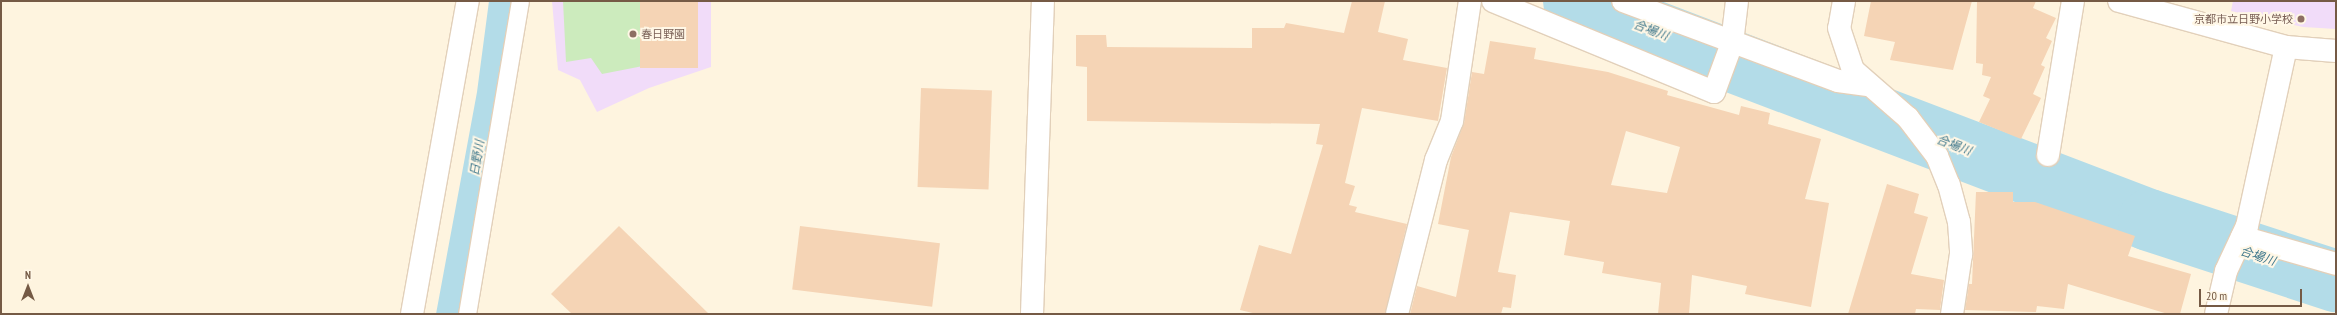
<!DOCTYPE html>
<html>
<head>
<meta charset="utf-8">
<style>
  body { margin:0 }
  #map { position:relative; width:2337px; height:315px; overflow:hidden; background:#fef4df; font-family:"PT Sans Narrow","Noto Sans JP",sans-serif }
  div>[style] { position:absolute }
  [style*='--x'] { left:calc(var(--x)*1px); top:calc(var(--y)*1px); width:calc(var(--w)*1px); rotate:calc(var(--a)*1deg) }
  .education>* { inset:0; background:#f1dcf9 }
  .green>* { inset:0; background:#ccebbd }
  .water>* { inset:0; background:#b3dce8 }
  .river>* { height:62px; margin:-31px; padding:0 31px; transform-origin:31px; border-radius:31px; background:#b3dce8 }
  .building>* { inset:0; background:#f5d4b5; transform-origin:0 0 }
  .roads { filter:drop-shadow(1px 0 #e2d0ba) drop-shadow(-1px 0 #e2d0ba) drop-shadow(0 1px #e2d0ba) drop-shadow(0 -1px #e2d0ba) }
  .service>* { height:17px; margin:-8.5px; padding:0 8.5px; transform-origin:8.5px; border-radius:8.5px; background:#fff }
  .minor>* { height:22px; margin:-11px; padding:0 11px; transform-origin:11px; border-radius:11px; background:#fff }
  .tertiary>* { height:22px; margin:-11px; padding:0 11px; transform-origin:11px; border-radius:11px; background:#fff }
  .dots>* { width:11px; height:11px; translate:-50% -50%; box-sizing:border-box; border:2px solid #fff7e6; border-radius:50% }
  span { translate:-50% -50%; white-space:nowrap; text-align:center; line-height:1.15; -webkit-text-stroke:4px #fff7e6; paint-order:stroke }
  .education-label { font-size:11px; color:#785e54 }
  .right { translate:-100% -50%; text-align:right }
  .left { translate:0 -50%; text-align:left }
  .water-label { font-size:12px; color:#3e778b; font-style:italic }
  .frame { position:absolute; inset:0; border:2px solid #755a45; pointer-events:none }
  .north { position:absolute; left:8px; top:267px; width:40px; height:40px; -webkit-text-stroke:3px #fff7e6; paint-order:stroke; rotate:0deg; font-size:11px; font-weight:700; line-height:16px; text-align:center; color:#755a45 }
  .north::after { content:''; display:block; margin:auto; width:14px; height:18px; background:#755a45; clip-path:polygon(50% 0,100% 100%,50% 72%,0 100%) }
  .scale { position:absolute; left:2199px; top:289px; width:103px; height:18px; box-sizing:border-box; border:2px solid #755a45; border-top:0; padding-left:5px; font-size:12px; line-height:14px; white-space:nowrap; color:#755a45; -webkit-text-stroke:3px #fff7e6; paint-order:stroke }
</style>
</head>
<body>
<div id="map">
  <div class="education">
    <div style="clip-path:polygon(552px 1px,711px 1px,711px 67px,649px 88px,597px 112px,580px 80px,558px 70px)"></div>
    <div style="clip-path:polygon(2233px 1px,2336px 1px,2336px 29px,2303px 27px,2231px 11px)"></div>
  </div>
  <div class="green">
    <div style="clip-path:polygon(563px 1px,640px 1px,643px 66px,602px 74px,591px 58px,566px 62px)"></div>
  </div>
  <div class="water">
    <div style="clip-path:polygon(489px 1px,514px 1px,461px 314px,436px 314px,477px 92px)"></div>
  </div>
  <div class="river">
    <div style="--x:1574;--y:1;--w:615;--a:20.85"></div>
    <div style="--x:2149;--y:220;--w:197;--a:18.1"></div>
  </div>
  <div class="building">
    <div style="left:640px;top:1px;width:58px;height:67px"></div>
    <div style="clip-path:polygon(1352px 1px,1385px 1px,1378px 32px,1408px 39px,1403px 60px,1447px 68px,1438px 121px,1362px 108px,1345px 183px,1355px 186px,1349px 205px,1357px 207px,1355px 212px,1407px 224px,1385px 314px,1257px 314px,1240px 310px,1259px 245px,1291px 254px,1323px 145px,1316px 144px,1320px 124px,1087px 121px,1087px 67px,1076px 66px,1076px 35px,1106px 35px,1107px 47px,1252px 48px,1252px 28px,1284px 28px,1286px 23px,1344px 33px)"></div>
    <div style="clip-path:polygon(1871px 1px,1972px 1px,1953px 70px,1890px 60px,1895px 42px,1864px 36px)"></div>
    <div style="clip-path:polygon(1977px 1px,2036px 1px,2033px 8px,2056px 18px,2046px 38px,2052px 41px,2041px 65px,2045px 67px,2033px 94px,2041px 98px,2021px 139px,1979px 122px,1990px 99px,1983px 96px,1991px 77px,1982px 75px,1983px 64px,1976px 63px)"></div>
    <div style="clip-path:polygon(evenodd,1490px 41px,1536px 48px,1534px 59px,1608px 72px,1668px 91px,1667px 95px,1739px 115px,1741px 106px,1770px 113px,1768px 124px,1821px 139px,1805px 199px,1829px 203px,1811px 307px,1745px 294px,1747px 286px,1692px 275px,1689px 314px,1658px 314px,1661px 283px,1602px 273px,1604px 262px,1564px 255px,1570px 221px,1510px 212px,1498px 272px,1516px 275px,1511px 308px,1503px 307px,1501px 314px,1410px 314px,1417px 286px,1456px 297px,1469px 230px,1438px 224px,1451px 157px,1464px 123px,1472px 72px,1484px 74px,1490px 41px,1626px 131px,1680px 147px,1667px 193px,1611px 185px,1626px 131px)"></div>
    <div style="left:921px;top:88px;width:71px;height:99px;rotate:2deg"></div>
    <div style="clip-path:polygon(1887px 184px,1919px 194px,1914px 213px,1928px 217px,1911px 274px,1944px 280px,1940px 310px,1916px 309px,1915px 314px,1848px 314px)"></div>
    <div style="clip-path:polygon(1976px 192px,2013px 192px,2013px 202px,2035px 202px,2135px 236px,2128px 256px,2191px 274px,2180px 314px,2168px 314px,2068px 284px,2064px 309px,2037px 306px,2036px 312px,1965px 310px,1969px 284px,1972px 284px)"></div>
    <div style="clip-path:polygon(619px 226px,709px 314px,572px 314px,551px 294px)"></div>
    <div style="left:800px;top:226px;width:141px;height:64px;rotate:7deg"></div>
  </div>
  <div class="roads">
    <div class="service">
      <div style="--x:467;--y:314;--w:317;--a:-80.4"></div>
    </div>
    <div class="minor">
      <div style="--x:1493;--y:1;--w:239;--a:22.4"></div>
      <div style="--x:1714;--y:92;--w:52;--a:-69.8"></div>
      <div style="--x:1732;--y:43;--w:42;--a:-83.2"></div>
      <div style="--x:1623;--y:1;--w:229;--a:20.4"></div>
      <div style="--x:1838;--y:81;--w:30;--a:8"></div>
      <div style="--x:1844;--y:1;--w:27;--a:100"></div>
      <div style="--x:1839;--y:28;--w:44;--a:71.6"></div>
      <div style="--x:1853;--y:70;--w:73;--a:41.1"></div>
      <div style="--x:1908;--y:118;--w:48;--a:52.7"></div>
      <div style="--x:1937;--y:156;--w:31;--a:68"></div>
      <div style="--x:1949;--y:185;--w:38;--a:75"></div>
      <div style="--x:1959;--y:222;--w:32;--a:86"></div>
      <div style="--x:1961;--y:254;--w:61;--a:98.5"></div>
      <div style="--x:2119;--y:1;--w:173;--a:15.4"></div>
      <div style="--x:2286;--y:47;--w:50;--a:4.6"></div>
      <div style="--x:2048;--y:155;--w:156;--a:-80.8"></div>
      <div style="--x:2242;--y:237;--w:98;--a:16"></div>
      <div style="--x:412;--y:314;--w:318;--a:-79.9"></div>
      <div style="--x:1397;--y:314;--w:159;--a:-75.8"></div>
      <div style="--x:1436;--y:160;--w:42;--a:-67.7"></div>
      <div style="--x:1452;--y:121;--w:121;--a:-81.5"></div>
      <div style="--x:2216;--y:314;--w:44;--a:-76.9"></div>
      <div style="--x:2226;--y:271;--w:50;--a:-65"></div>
      <div style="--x:2247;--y:226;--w:183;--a:-77.7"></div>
    </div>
    <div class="tertiary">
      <div style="--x:1032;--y:314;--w:313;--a:-88"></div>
    </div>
  </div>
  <div class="dots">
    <div style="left:2301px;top:19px;background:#8d6e63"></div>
    <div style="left:633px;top:34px;background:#8d6e63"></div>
  </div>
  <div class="education-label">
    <span class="right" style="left:2293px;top:19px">京都市立日野小学校</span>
    <span class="left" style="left:641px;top:34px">春日野園</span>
  </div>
  <div class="water-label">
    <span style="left:1651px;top:30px;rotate:21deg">合場川</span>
    <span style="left:1954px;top:145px;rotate:21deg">合場川</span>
    <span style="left:477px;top:158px;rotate:-81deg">日野川</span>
    <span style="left:2258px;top:256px;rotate:18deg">合場川</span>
  </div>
  <div class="frame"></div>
  <div class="north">N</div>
  <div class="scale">20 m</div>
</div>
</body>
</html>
